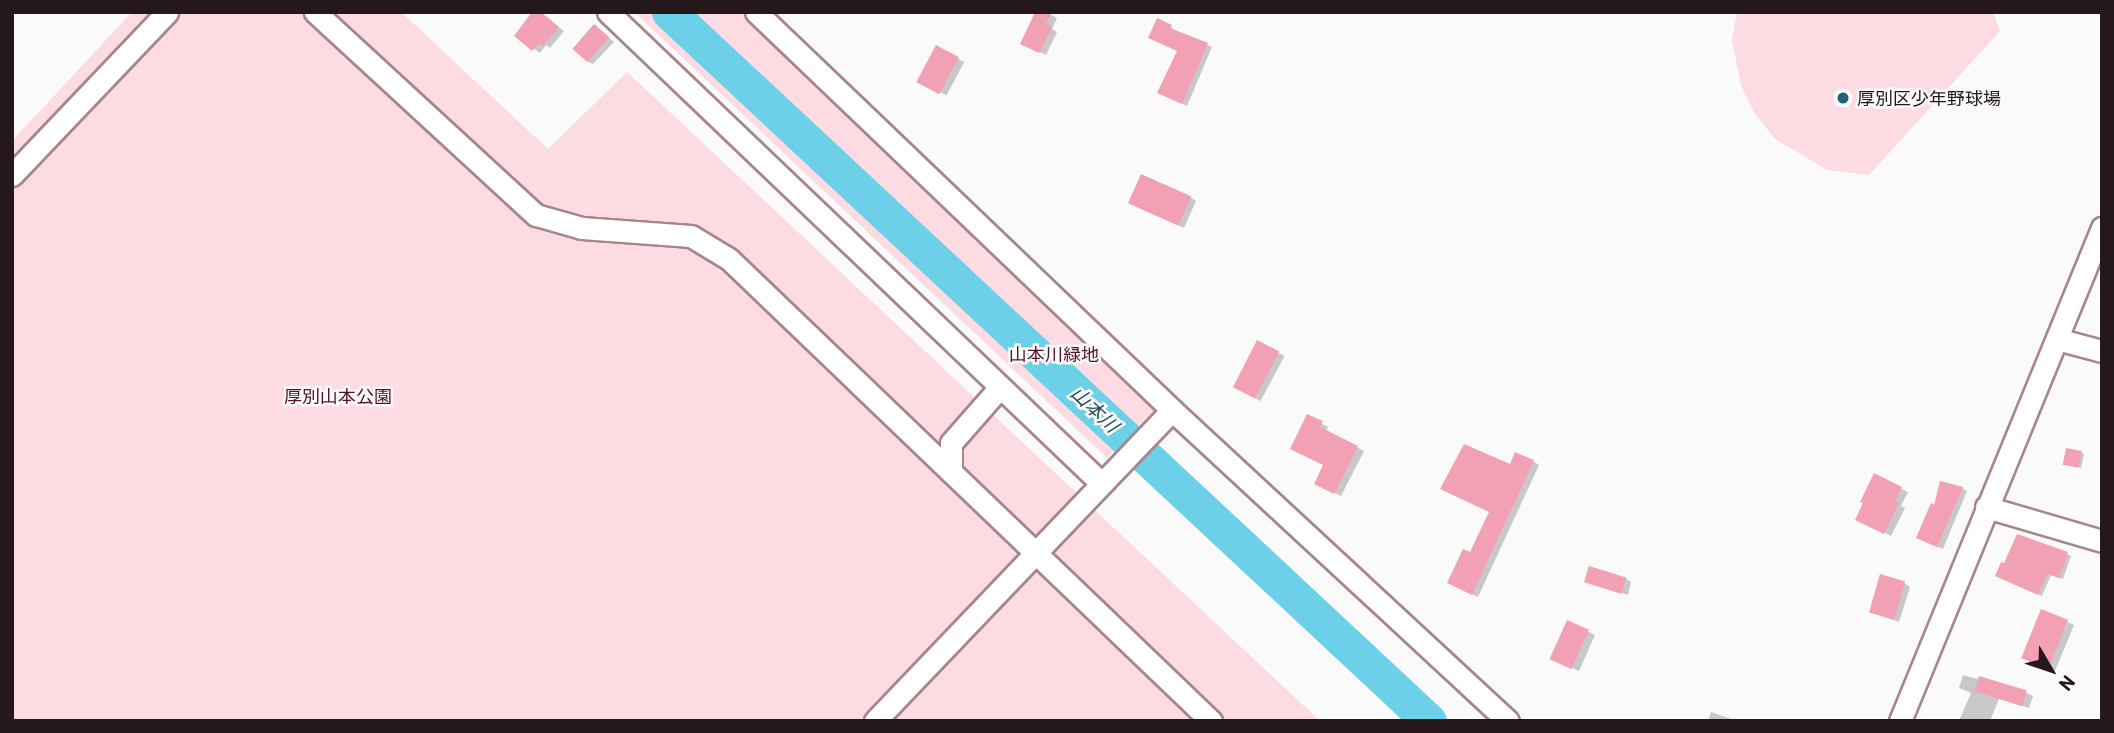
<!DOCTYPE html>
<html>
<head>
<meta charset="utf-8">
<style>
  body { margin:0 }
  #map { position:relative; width:2114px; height:733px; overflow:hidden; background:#fafafa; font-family:Barlow,"Noto Sans JP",sans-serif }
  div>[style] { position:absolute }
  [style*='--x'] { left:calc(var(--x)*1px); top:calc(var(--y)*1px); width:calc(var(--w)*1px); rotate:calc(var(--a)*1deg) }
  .green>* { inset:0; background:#fcdce2 }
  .shadow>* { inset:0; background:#0003; transform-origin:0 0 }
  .river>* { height:35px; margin:-17.5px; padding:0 17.5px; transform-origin:17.5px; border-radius:17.5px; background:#6cd0e9 }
  .building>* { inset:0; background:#f2a0b3; transform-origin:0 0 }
  .roads { filter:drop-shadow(2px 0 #a6858c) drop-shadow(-2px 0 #a6858c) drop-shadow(0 2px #a6858c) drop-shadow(0 -2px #a6858c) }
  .minor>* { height:21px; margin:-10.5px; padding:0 10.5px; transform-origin:10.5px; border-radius:10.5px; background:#fff }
  .dots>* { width:19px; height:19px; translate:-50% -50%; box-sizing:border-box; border:4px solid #fafafa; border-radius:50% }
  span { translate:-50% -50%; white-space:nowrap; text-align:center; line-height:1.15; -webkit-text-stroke:5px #fafafa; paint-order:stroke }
  .poi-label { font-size:18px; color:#24181a }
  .left { translate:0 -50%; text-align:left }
  .park-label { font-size:18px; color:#571029 }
  .water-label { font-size:19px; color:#1f4b56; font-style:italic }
  .frame { position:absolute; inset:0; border:14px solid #24181a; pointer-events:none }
  .north { position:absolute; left:2016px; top:635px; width:70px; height:70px; -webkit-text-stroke:5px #fafafa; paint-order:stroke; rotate:129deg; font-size:19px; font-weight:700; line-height:28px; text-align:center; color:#24181a }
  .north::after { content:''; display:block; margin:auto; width:24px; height:32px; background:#24181a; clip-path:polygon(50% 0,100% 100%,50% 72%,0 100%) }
</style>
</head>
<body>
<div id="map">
  <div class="green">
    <div style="clip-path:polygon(132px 12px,401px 12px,548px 149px,627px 72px,1320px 721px,12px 721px,12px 141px)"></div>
    <div style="clip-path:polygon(634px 12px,744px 12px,1163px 401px,1107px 458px)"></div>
    <div style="clip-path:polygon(1737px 12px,1993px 12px,2000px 31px,1869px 175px,1827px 170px,1774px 138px,1753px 111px,1741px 85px,1732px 40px)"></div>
  </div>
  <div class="shadow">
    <div style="clip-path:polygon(1046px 12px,1057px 18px,1052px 29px,1057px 32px,1046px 55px,1029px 47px)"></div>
    <div style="clip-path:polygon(542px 14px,564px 31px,550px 48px,546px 45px,540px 53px,516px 35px)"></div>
    <div style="clip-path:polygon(595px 26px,614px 42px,593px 64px,587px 61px)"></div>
    <div style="clip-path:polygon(1171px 26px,1175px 32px,1212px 47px,1187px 106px,1164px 95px,1179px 50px,1155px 40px)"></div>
    <div style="left:936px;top:47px;width:32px;height:38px;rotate:28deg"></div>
    <div style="clip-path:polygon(1190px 197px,1196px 201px,1184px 228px,1136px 206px)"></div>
    <div style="left:1258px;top:342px;width:30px;height:51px;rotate:28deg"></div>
    <div style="clip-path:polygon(1308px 416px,1328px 427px,1326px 432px,1364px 451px,1341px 496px,1322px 487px,1325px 465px)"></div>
    <div style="clip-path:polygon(2081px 452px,2084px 454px,2081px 468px,2067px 465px)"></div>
    <div style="clip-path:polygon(1533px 461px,1539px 465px,1478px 597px,1455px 586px,1511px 466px)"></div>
    <div style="clip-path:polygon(1874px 475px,1908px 492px,1901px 506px,1905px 508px,1891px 536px,1864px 522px)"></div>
    <div style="clip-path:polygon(1962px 488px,1967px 491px,1943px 549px,1924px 541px,1936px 507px)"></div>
    <div style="clip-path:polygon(2067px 554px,2071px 556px,2063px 579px,2051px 575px,2042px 596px,2001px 578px)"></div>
    <div style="clip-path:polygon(1625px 578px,1631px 582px,1628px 595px,1586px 582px)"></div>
    <div style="clip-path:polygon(1904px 583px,1910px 587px,1899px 622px,1870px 612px)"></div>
    <div style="clip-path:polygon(2042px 611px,2074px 625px,2055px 671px,2029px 661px)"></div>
    <div style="clip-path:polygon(1568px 622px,1595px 635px,1579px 671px,1559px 662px)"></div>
    <div style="clip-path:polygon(1963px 675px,2027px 693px,2033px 696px,2029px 708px,1999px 699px,1990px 721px,1959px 721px,1971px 693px,1959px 688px)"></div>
    <div style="clip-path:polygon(1711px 712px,1737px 721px,1708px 721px)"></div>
  </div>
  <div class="river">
    <div style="--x:669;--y:12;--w:1039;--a:43.01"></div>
  </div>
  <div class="building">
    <div style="clip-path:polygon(532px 12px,541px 12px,559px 27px,543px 46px,539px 43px,532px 51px,514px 36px)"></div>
    <div style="clip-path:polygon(1035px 12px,1052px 12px,1046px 24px,1052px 27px,1039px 53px,1020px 44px)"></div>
    <div style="clip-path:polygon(1157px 18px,1172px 25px,1170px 28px,1208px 43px,1182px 104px,1157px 93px,1177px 51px,1148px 38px)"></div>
    <div style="left:594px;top:24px;width:20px;height:33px;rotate:41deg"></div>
    <div style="left:936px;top:45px;width:26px;height:42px;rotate:28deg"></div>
    <div style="left:1141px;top:174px;width:55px;height:32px;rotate:24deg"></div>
    <div style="left:1257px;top:340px;width:25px;height:53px;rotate:27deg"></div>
    <div style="clip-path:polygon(1307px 414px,1323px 421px,1320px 427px,1358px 446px,1334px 494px,1314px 484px,1323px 465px,1290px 449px)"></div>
    <div style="clip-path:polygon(1464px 444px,1510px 464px,1515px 452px,1534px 460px,1472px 595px,1447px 583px,1463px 549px,1470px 552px,1489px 512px,1440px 489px)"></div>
    <div style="left:2066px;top:448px;width:16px;height:17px;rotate:11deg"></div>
    <div style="clip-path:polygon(1874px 473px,1902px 487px,1895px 501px,1899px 503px,1884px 534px,1855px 520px,1863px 503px,1860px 502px)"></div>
    <div style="clip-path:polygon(1940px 481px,1963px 487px,1937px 547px,1916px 538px,1931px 503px,1934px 505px)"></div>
    <div style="clip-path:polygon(2017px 534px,2068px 552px,2059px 578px,2047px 574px,2038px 595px,1995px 576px,2001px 562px,2004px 563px)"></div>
    <div style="left:1589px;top:566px;width:39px;height:17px;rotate:17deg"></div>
    <div style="left:1880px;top:574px;width:26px;height:40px;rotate:16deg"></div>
    <div style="left:2041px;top:609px;width:29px;height:53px;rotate:22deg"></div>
    <div style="left:1567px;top:620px;width:24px;height:43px;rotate:24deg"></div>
    <div style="left:1979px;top:676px;width:50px;height:16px;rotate:17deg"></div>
  </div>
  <div class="roads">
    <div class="minor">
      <div style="--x:315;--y:12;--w:300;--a:42.6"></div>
      <div style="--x:536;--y:215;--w:48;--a:15.8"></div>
      <div style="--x:582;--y:228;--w:109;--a:4.2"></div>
      <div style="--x:691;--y:236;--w:44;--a:31.2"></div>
      <div style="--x:729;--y:259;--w:668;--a:43.79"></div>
      <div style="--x:608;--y:12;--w:682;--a:43.69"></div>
      <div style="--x:756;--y:12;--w:576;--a:43.73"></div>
      <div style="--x:1172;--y:410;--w:458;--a:42.8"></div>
      <div style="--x:12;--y:175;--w:225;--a:-46.4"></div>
      <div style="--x:2057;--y:339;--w:47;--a:14.9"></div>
      <div style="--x:951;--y:472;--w:29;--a:-90"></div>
      <div style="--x:951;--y:443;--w:74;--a:-48.8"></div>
      <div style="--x:1986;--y:507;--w:121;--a:16.3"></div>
      <div style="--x:875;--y:721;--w:430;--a:-46.3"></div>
      <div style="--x:1900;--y:721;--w:533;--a:-67.72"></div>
    </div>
  </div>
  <div class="dots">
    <div style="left:1843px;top:98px;background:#1f6575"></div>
  </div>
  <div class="poi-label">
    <span class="left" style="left:1857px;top:98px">厚別区少年野球場</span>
  </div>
  <div class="park-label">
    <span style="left:1054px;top:354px">山本川緑地</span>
    <span style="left:338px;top:396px">厚別山本公園</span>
  </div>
  <div class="water-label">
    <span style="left:1095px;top:409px;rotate:43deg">山本川</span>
  </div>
  <div class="frame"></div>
  <div class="north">N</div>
</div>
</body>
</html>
